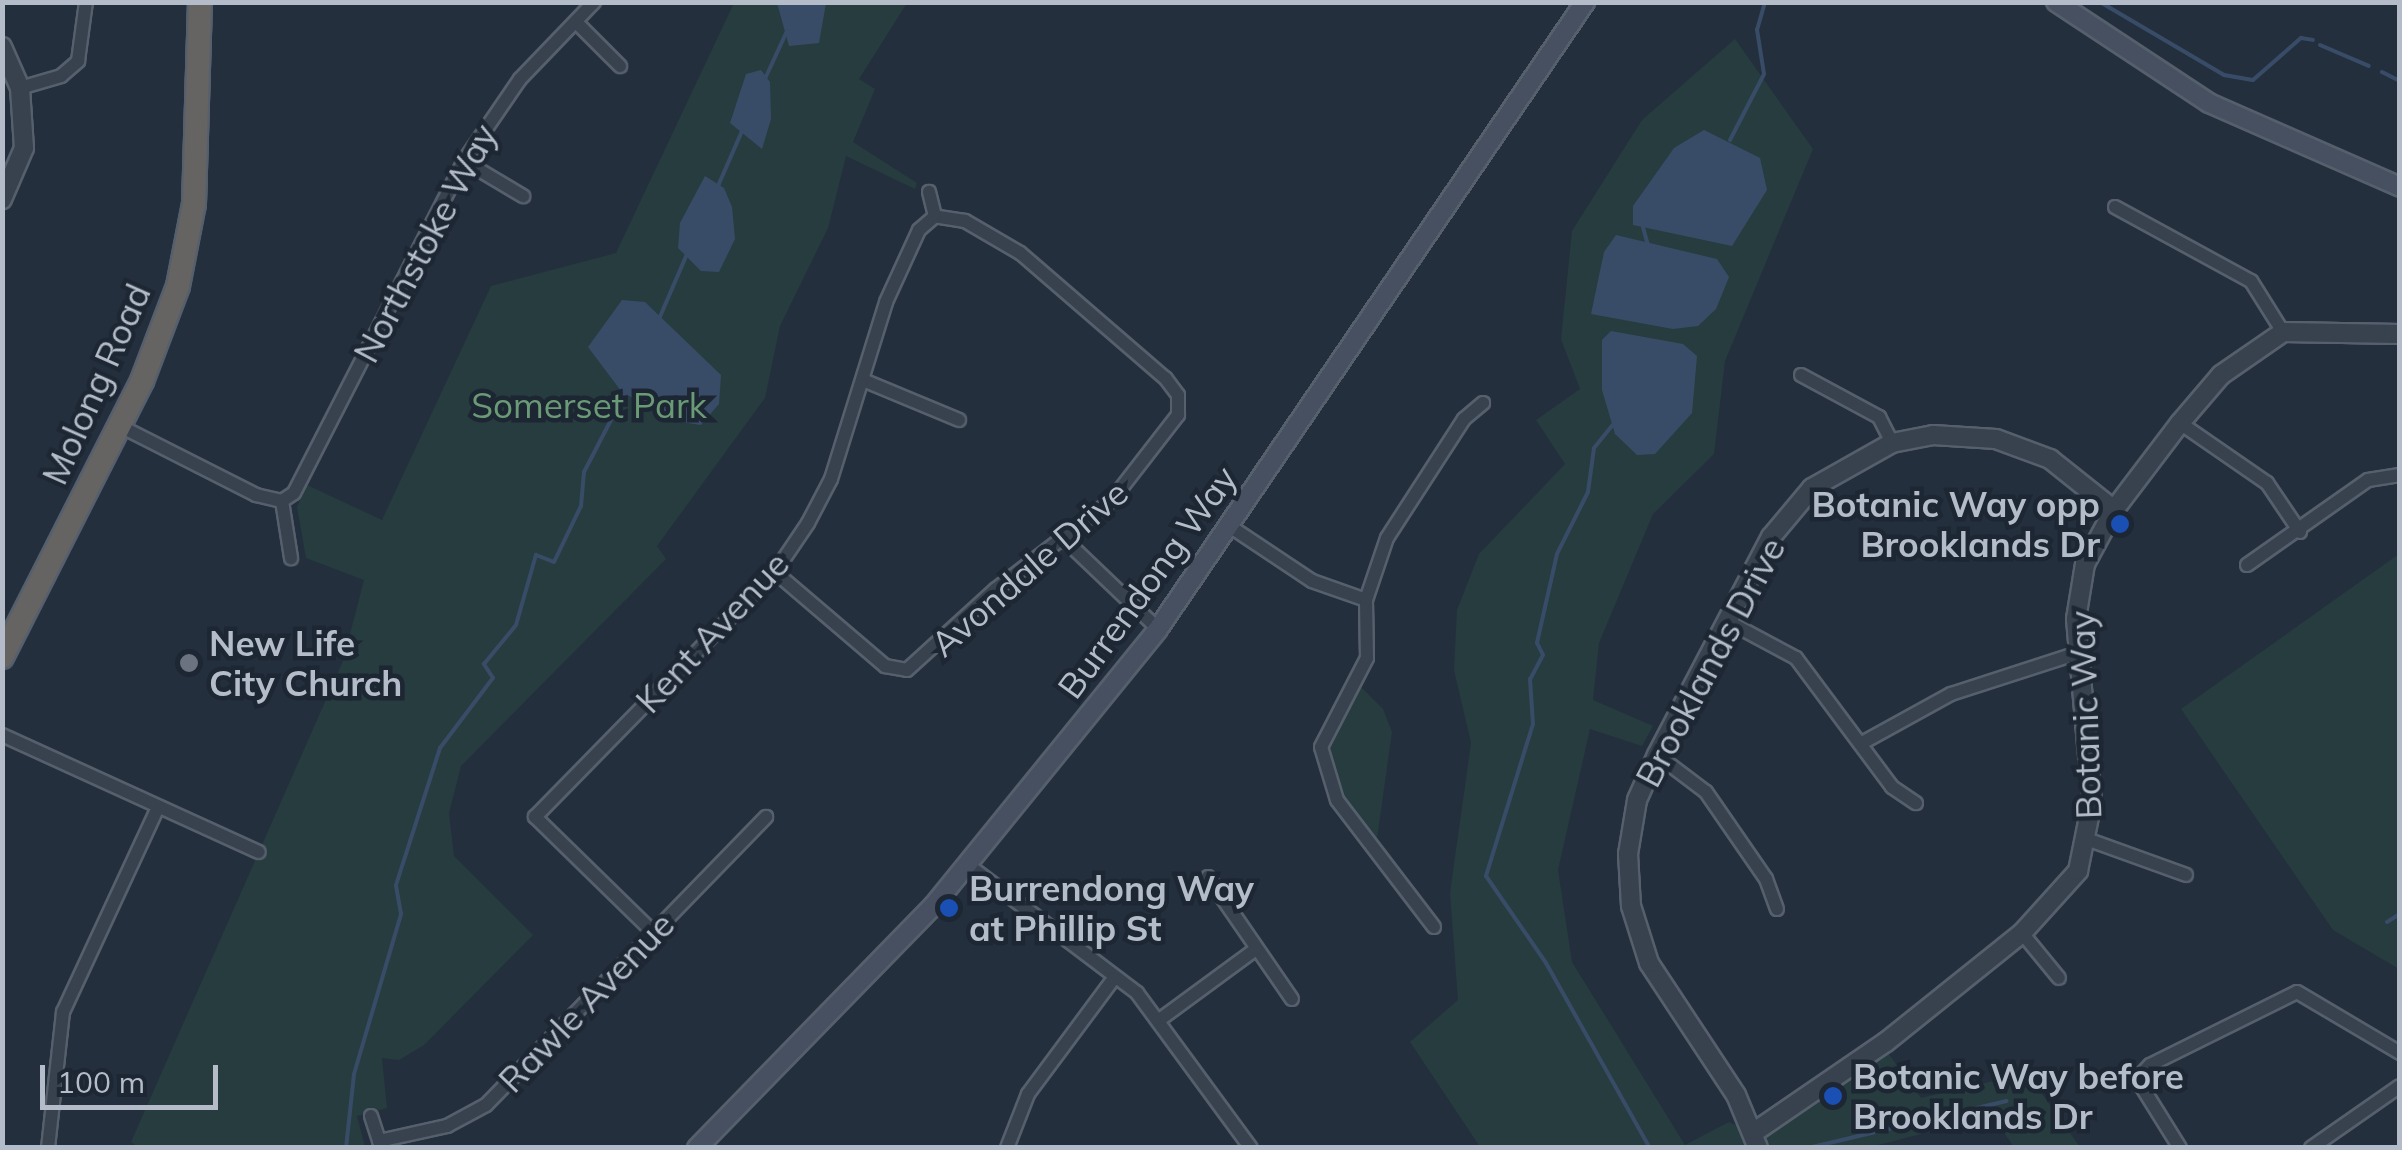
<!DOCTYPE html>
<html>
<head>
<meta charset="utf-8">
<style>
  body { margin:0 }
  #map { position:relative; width:2402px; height:1150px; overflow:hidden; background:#242f3e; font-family:Mulish,sans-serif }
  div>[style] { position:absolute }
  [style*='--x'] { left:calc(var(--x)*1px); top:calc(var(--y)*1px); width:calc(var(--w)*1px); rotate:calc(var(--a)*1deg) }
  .green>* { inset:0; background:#263c3f }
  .water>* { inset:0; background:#394c67 }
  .stream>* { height:4px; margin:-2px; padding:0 2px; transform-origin:2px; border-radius:2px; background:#394c67 }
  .roads { filter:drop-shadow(2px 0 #565f6c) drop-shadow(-2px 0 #565f6c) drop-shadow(0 2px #565f6c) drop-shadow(0 -2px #565f6c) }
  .minor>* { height:12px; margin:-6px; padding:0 6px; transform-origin:6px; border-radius:6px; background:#38414e }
  .tertiary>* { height:18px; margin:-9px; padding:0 9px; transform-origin:9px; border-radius:9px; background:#38414e }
  .secondary>* { height:18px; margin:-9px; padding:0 9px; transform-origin:9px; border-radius:9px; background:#465061 }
  .trunk>* { height:22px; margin:-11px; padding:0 11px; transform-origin:11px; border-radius:11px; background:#656462 }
  .dots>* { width:28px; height:28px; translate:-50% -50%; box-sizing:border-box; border:5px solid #1d2633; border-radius:50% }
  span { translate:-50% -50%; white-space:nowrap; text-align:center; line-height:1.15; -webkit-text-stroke:9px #1d2633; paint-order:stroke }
  .street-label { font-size:35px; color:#b4bcc9 }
  .park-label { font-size:35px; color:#6b9a76 }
  .poi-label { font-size:35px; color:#b4bcc9; font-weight:700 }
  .right { translate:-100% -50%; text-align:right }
  .left { translate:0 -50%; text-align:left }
  .frame { position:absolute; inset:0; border:5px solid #b4bcc9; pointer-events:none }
  .scale { position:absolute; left:40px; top:1065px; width:178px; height:45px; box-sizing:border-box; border:5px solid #b4bcc9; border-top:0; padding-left:12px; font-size:30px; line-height:35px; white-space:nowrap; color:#b4bcc9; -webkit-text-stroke:8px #1d2633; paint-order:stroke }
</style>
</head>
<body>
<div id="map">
  <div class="green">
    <div style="clip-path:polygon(734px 3px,907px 3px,859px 79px,875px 89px,853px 142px,917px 183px,915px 189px,846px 156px,828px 228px,780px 326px,765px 398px,657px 546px,666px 559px,461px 766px,449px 813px,454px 856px,533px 935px,424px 1045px,399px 1060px,382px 1058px,387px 1108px,357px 1116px,365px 1147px,140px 1148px,131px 1142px,343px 661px,364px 580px,306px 558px,297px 507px,307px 485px,382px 520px,491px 286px,616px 253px)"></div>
    <div style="clip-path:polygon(1735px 39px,1813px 149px,1725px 361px,1714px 454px,1653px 514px,1599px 643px,1593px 700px,1653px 726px,1642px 746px,1590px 729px,1558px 870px,1572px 962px,1685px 1145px,1729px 1122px,1753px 1133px,1785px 1123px,1888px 1053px,1921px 1098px,2027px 1073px,2080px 1147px,2014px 1147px,1992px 1116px,1866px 1148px,1480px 1147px,1410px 1042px,1458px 1000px,1450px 893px,1471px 743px,1454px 670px,1457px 610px,1479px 554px,1565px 464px,1536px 420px,1580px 389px,1561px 339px,1572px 231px,1642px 120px)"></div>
    <div style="clip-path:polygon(2399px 554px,2399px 969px,2333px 930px,2181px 709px)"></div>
    <div style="clip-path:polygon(1357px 683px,1383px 709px,1392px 732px,1375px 853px,1337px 800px,1321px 747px)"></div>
  </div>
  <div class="water">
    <div style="clip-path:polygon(777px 3px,826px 3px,819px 43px,789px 46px)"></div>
    <div style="clip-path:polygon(761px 70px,770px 82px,771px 119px,762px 149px,730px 123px,746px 74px)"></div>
    <div style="clip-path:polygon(1704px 130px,1760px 158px,1767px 190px,1732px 246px,1633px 225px,1633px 206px,1674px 148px)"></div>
    <div style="clip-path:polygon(705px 176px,724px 188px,732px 207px,735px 239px,719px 272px,701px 271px,678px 248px,680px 223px)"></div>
    <div style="clip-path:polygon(1616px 235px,1717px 259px,1729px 277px,1716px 309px,1698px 326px,1673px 329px,1591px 314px,1604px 252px)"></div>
    <div style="clip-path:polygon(622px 300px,645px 302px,721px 375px,719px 404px,701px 425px,668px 420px,621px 391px,588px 347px)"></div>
    <div style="clip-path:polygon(1611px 331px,1683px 344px,1697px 356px,1692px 413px,1655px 454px,1637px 455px,1615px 434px,1602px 390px,1602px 340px)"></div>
  </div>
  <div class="stream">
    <div style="--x:2100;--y:2;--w:144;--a:30.5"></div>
    <div style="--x:2224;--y:75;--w:29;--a:10"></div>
    <div style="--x:2253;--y:80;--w:64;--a:-41.2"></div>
    <div style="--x:2301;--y:38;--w:12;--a:9"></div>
    <div style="--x:2320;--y:45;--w:53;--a:23.2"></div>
    <div style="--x:2382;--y:72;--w:20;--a:27"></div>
    <div style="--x:764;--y:81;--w:55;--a:-65.3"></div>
    <div style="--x:1730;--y:140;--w:74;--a:-62.7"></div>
    <div style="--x:1764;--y:74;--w:45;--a:-99"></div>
    <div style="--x:1757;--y:30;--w:29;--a:-74"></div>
    <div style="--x:718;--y:186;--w:60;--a:-66.4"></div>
    <div style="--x:1643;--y:227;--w:20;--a:75"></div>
    <div style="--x:659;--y:319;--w:71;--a:-66.7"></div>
    <div style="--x:1615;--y:422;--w:33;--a:129"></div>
    <div style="--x:1594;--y:448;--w:44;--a:97.8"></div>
    <div style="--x:1588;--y:492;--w:69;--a:116.6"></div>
    <div style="--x:1557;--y:554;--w:91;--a:102.7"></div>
    <div style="--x:1537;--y:643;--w:13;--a:63"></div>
    <div style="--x:1543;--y:655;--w:27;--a:118"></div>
    <div style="--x:1530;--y:679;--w:45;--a:86.2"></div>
    <div style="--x:1533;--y:724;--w:159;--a:107.2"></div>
    <div style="--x:1486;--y:876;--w:106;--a:55.4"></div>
    <div style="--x:1546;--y:963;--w:212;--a:60.7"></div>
    <div style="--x:2387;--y:922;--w:15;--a:-32"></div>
    <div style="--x:346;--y:1148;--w:74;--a:-83.8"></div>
    <div style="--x:354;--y:1074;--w:167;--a:-73.6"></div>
    <div style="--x:401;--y:914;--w:29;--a:-100"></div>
    <div style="--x:396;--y:885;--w:144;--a:-72.2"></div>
    <div style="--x:440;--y:748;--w:88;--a:-52.9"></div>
    <div style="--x:493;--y:678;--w:17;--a:-123"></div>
    <div style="--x:484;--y:664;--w:50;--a:-50.6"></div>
    <div style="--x:516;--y:625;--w:73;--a:-74.1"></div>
    <div style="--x:536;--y:555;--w:19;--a:21"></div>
    <div style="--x:554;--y:562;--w:62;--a:-64.3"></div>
    <div style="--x:581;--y:506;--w:34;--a:-85"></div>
    <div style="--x:584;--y:472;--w:91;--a:-62.6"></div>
    <div style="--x:1808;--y:1148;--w:204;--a:-13.3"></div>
  </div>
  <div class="roads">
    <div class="minor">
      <div style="--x:577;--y:23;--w:61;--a:45"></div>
      <div style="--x:20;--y:88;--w:43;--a:-16.3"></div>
      <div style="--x:61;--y:76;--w:23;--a:-41"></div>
      <div style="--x:78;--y:61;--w:60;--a:-82.3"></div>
      <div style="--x:464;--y:161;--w:69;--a:30.7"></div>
      <div style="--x:2115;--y:207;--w:155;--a:28.6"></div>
      <div style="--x:2251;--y:281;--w:60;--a:57.9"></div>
      <div style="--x:1801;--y:375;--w:89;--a:28.3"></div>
      <div style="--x:1879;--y:417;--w:29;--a:63"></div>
      <div style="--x:863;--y:380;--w:104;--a:22.6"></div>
      <div style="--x:2180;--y:423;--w:106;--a:34.6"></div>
      <div style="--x:2267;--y:483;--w:59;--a:56"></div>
      <div style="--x:120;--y:426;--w:153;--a:26.9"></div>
      <div style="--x:256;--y:495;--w:27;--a:13"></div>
      <div style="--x:282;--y:501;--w:14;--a:-34"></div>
      <div style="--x:294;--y:493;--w:373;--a:-62.9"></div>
      <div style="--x:464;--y:161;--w:99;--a:-55.7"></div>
      <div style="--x:520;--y:79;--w:107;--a:-46.1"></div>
      <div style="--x:282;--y:501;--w:58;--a:81"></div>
      <div style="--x:1231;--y:527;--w:97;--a:33.7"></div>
      <div style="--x:1312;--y:581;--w:57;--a:19.4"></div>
      <div style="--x:1065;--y:540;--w:129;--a:43.7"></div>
      <div style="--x:2247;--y:565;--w:148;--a:-35.1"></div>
      <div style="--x:2368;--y:480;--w:32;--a:-9"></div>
      <div style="--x:775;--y:572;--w:145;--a:40.5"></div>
      <div style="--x:885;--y:666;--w:22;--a:10"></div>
      <div style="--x:907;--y:670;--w:120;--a:-42.3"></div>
      <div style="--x:996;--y:589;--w:146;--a:-37.5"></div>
      <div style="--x:1112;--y:500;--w:108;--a:-52.2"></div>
      <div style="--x:1178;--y:415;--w:20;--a:-90"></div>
      <div style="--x:1178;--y:395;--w:21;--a:-127"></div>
      <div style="--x:1165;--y:378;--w:191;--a:-139.2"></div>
      <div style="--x:1020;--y:253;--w:64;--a:-149.8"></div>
      <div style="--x:965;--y:221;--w:30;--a:-171"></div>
      <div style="--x:935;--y:216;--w:25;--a:-104"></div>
      <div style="--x:1727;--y:621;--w:78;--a:28.2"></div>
      <div style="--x:1796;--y:658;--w:161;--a:53.3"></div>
      <div style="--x:1892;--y:787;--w:29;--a:34"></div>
      <div style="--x:2;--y:735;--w:282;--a:24.5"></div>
      <div style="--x:1862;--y:743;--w:102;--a:-28.8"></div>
      <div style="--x:1951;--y:694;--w:133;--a:-17.9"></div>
      <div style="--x:1657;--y:755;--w:61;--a:37.1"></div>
      <div style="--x:1706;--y:792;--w:106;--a:55.4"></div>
      <div style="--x:1766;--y:879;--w:32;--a:70"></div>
      <div style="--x:2089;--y:840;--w:103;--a:19.8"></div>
      <div style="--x:968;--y:865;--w:212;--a:37.1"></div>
      <div style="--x:1137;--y:993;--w:192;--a:53.7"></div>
      <div style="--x:1208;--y:877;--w:148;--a:55.5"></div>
      <div style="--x:1434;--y:927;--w:160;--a:-127.4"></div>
      <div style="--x:1337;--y:800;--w:55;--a:-106.8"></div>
      <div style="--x:1321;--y:747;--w:100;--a:-62.7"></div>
      <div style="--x:1367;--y:658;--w:58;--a:-91"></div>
      <div style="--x:1366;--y:600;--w:65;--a:-71.3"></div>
      <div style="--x:1387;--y:538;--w:142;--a:-57.1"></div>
      <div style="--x:1464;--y:419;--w:25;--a:-40"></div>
      <div style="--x:653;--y:932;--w:165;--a:-135.7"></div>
      <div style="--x:535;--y:817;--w:343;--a:-45.6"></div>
      <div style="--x:775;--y:572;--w:59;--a:-56"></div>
      <div style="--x:808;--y:523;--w:50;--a:-62.4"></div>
      <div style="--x:831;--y:479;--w:185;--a:-72.7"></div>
      <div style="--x:886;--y:302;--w:79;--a:-65.4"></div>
      <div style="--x:919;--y:230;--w:21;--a:-41"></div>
      <div style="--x:2022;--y:933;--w:58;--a:50.6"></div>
      <div style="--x:1162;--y:1018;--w:117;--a:-36.3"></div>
      <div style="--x:371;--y:1116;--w:32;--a:72"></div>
      <div style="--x:379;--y:1141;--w:70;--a:-12.4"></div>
      <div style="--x:447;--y:1126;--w:44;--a:-28.3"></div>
      <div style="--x:486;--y:1105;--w:402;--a:-45.8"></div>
      <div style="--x:48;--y:1148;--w:137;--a:-83.7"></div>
      <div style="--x:63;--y:1012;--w:226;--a:-65.1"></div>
      <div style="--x:1007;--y:1148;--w:58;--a:-68.7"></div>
      <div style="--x:1028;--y:1094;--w:144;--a:-53.4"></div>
      <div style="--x:2180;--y:1148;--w:81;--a:-121.9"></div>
      <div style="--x:2137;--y:1079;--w:19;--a:-47"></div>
      <div style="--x:2150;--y:1065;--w:164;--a:-26.4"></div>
      <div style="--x:2297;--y:992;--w:120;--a:30.6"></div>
      <div style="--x:2311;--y:1148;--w:108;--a:-34.9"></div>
    </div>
    <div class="tertiary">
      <div style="--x:2;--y:47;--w:45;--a:66.3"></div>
      <div style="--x:20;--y:88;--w:60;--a:86.2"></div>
      <div style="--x:24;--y:148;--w:56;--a:113.3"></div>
      <div style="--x:1753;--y:1133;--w:161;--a:-34.4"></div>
      <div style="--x:1886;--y:1042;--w:174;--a:-38.7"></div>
      <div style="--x:2022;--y:933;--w:84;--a:-47.9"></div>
      <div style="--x:2078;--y:871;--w:70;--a:-78.5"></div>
      <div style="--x:2092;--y:802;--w:184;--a:-95"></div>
      <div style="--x:2076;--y:619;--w:56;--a:-80.7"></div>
      <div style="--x:2085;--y:564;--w:61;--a:-61.8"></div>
      <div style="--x:2114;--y:510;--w:109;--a:-52.8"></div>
      <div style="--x:2180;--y:423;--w:63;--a:-49.5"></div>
      <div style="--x:2221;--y:375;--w:75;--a:-34.7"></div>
      <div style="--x:2283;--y:332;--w:117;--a:1"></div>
      <div style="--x:1758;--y:1148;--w:57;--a:-112.5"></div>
      <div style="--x:1736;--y:1095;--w:158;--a:-123.4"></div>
      <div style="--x:1649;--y:963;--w:60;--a:-107.5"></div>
      <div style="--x:1631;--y:906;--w:52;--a:-93.3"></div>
      <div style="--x:1628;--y:854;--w:55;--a:-80.5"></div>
      <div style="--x:1637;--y:800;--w:49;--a:-66"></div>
      <div style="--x:1657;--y:755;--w:246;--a:-62.4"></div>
      <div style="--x:1771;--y:537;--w:64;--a:-50.1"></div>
      <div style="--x:1812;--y:488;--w:92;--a:-29.4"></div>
      <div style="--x:1892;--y:443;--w:42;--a:-11"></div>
      <div style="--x:1933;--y:435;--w:63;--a:3.6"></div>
      <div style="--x:1996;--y:439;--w:58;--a:20.3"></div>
      <div style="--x:2050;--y:459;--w:82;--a:38.6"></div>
    </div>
    <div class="secondary">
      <div style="--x:2056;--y:2;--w:183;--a:33.4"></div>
      <div style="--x:2209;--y:103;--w:209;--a:23.7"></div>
      <div style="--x:697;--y:1148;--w:339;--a:-45.7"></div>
      <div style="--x:934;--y:905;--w:355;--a:-50.9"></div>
      <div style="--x:1158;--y:629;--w:759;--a:-55.74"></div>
    </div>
    <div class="trunk">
      <div style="--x:2;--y:657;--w:309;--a:-63.1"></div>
      <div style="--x:142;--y:381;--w:102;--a:-69.2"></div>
      <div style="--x:178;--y:286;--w:84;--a:-79"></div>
      <div style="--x:194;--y:204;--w:202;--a:-88.3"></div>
    </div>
  </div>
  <div class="dots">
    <div style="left:2120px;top:524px;background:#1a4fb4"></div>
    <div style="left:189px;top:663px;background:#6b7280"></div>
    <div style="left:949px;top:908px;background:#1a4fb4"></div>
    <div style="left:1833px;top:1096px;background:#1a4fb4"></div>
  </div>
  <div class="street-label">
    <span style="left:425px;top:243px;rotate:-62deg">Northstoke Way</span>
    <span style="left:96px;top:384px;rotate:-66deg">Molong Road</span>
    <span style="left:1029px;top:568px;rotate:-41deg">Avondale Drive</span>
    <span style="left:1147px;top:582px;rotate:-54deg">Burrendong Way</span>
    <span style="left:712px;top:632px;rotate:-47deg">Kent Avenue</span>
    <span style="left:1710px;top:662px;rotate:-62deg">Brooklands Drive</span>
    <span style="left:2085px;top:715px;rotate:-92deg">Botanic Way</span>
    <span style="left:586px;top:1002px;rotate:-46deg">Rawle Avenue</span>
  </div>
  <div class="park-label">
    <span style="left:589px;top:405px">Somerset Park</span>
  </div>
  <div class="poi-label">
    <span class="right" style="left:2100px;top:524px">Botanic Way opp<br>Brooklands Dr</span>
    <span class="left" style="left:209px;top:663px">New Life<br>City Church</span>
    <span class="left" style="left:969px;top:908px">Burrendong Way<br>at Phillip St</span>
    <span class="left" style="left:1853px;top:1096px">Botanic Way before<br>Brooklands Dr</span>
  </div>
  <div class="frame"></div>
  <div class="scale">100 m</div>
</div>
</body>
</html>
